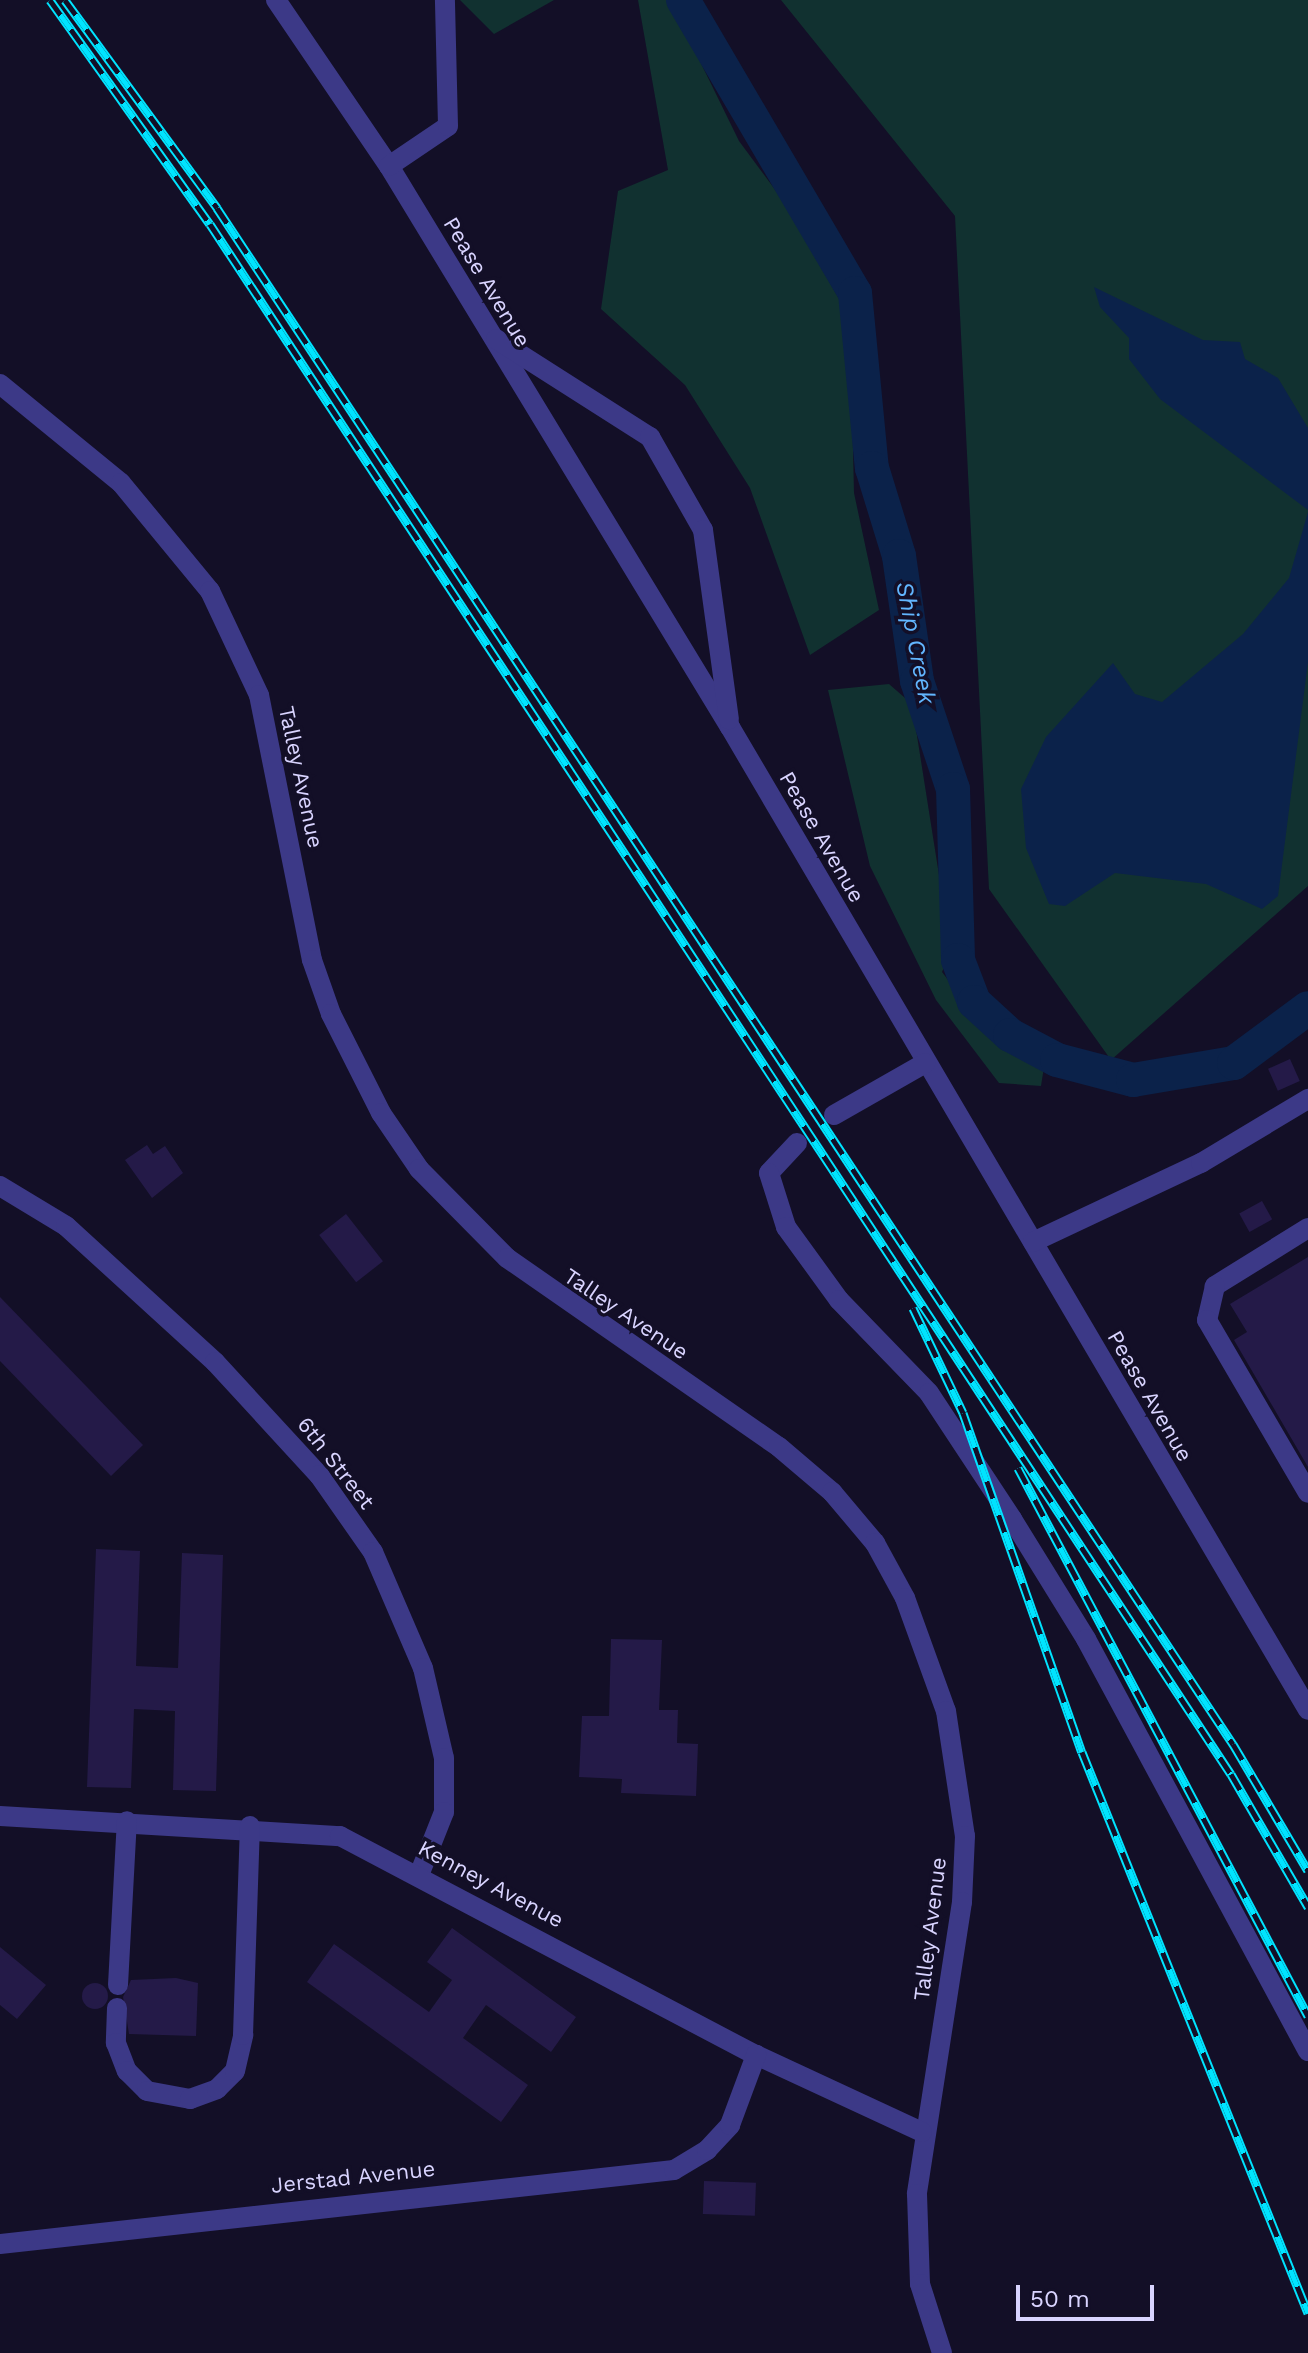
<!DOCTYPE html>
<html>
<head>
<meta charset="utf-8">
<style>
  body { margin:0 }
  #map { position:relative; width:1308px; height:2353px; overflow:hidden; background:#130f27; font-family:"Work Sans",sans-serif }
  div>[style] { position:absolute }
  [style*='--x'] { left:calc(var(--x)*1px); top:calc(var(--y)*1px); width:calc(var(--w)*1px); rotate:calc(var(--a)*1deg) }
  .green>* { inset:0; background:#113130 }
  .water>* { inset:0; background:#0b224a }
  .river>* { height:34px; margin:-17px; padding:0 17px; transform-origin:17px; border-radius:17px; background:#0b224a }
  .building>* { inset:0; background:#241a48; transform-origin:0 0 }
  .round { border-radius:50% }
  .minor>* { height:20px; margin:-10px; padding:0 10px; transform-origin:10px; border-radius:10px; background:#3c3987 }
  .rail>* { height:9px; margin-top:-4.5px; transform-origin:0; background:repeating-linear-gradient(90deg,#130f27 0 18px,#00e4ff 0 36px); box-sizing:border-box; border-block:2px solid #00e4ff }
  span { translate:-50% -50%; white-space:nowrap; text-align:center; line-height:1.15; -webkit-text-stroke:7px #130f27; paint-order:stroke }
  .street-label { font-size:22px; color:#d9d4ff }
  .water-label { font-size:24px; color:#62b6ff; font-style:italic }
  .scale { position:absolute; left:1016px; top:2285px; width:138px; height:36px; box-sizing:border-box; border:4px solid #d9d4ff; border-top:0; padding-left:10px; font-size:24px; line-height:28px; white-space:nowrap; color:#d9d4ff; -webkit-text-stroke:6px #130f27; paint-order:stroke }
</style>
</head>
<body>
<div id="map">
  <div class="green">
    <div style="clip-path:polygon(460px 0,554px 0,494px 34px)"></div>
    <div style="clip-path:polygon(638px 0,670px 0,739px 141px,782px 199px,850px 318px,854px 493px,879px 610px,810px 655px,750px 488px,685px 385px,601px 309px,618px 191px,668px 170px)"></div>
    <div style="clip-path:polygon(781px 0,1308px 0,1308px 886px,1111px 1060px,989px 889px,955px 216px)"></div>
    <div style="clip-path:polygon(889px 684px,912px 704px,951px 951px,942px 972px,998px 1045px,1044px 1067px,1041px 1086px,999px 1083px,936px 1000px,870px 866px,828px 690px)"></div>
  </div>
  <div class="water">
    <div style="clip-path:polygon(1094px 287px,1203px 340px,1240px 342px,1245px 359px,1278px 378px,1308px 428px,1308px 510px,1160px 399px,1129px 359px,1129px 338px,1100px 307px)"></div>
    <div style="clip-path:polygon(1308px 512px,1308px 662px,1278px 896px,1262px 909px,1206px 884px,1115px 873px,1065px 906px,1049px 904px,1026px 848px,1021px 789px,1046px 737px,1113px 663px,1135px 694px,1162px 702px,1243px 634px,1289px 578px)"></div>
  </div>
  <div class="river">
    <div style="--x:683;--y:0;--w:340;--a:59.6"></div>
    <div style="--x:855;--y:293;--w:176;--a:84.5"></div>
    <div style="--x:872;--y:468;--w:92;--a:72.9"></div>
    <div style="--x:899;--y:556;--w:126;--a:81.8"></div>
    <div style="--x:917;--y:681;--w:114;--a:71.6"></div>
    <div style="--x:953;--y:789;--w:171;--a:88.3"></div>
    <div style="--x:958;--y:960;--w:45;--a:69.1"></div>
    <div style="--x:974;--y:1002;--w:49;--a:42.5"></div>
    <div style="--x:1010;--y:1035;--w:53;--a:28"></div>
    <div style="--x:1057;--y:1060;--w:79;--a:14.7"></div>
    <div style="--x:1133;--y:1080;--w:102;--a:-9.6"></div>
    <div style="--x:1234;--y:1063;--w:92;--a:-36.6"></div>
  </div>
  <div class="building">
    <div style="left:1290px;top:1059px;width:24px;height:24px;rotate:66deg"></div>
    <div style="clip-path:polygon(147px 1145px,153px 1154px,165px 1146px,183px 1173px,152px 1198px,125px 1160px)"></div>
    <div style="left:1262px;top:1201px;width:21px;height:26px;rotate:61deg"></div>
    <div style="left:346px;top:1214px;width:60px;height:34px;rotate:52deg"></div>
    <div style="clip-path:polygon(1308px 1257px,1308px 1467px,1234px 1340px,1247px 1332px,1230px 1304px)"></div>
    <div style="clip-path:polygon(0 1297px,143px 1445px,111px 1476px,0 1361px)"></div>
    <div style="clip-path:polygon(96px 1549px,140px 1551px,136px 1666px,178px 1668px,182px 1553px,223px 1555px,216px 1791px,173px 1790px,175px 1711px,134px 1709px,131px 1788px,87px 1787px)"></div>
    <div style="clip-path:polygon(611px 1639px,662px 1640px,659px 1710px,678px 1710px,677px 1743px,698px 1744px,696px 1796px,621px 1793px,622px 1779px,579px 1777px,582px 1716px,609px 1716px)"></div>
    <div style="clip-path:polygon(452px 1928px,576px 2017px,551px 2052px,486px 2005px,463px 2038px,528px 2085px,501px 2122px,307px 1982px,334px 1944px,429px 2012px,452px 1980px,427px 1962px)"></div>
    <div style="clip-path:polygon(0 1947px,46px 1985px,17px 2019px,0 2005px)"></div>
    <div style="clip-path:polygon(176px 1978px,198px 1983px,196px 2036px,129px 2034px,123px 1997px,131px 1980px)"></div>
    <div class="round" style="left:82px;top:1983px;width:26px;height:26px"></div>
    <div style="left:704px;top:2181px;width:52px;height:33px;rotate:2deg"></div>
  </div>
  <div class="minor">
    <div style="--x:276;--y:0;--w:201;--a:55.8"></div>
    <div style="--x:389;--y:166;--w:657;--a:58.71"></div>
    <div style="--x:730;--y:727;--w:1140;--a:59.54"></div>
    <div style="--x:389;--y:166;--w:71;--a:-34.1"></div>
    <div style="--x:448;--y:126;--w:126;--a:-91.4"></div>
    <div style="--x:496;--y:339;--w:183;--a:32.5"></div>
    <div style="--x:650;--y:437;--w:107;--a:60.3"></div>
    <div style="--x:703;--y:530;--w:191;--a:82.2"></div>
    <div style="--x:0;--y:384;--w:156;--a:39.3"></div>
    <div style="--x:121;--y:483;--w:140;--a:50.5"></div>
    <div style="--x:210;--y:591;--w:115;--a:64.8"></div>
    <div style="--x:259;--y:695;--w:270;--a:78.7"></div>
    <div style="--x:312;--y:960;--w:57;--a:70.6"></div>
    <div style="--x:331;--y:1014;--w:111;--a:63.2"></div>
    <div style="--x:381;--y:1113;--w:68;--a:55.8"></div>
    <div style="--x:419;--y:1169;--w:125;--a:45.3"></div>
    <div style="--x:507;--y:1258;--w:331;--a:34.8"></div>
    <div style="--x:779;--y:1447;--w:70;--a:40.3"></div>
    <div style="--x:832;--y:1492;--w:67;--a:49.9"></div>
    <div style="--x:875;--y:1543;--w:63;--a:61.4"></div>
    <div style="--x:905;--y:1598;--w:120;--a:70.1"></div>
    <div style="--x:946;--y:1711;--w:126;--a:81.4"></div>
    <div style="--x:965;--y:1836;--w:66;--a:92.6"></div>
    <div style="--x:962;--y:1902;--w:295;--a:98.8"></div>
    <div style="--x:917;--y:2194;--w:90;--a:88.1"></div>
    <div style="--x:920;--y:2284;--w:72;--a:72.3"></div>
    <div style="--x:834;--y:1115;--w:105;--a:-29.7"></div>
    <div style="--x:797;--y:1143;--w:41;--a:133"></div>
    <div style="--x:769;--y:1173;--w:57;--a:72.5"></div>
    <div style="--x:786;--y:1227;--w:90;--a:54"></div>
    <div style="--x:839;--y:1300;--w:129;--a:45.9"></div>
    <div style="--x:929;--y:1393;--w:151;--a:56.6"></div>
    <div style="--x:1012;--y:1519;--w:141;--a:58.3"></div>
    <div style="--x:1086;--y:1639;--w:468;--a:61.7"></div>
    <div style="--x:0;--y:1186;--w:77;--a:31.2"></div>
    <div style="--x:66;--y:1226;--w:202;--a:42.4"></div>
    <div style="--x:215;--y:1362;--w:154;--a:47.4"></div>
    <div style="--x:319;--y:1475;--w:94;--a:55"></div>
    <div style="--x:373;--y:1552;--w:126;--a:66.7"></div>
    <div style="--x:423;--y:1668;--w:92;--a:76.9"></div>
    <div style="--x:444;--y:1758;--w:54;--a:90"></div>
    <div style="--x:444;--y:1812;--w:68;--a:111.6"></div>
    <div style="--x:1308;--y:1228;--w:110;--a:148.1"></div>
    <div style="--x:1215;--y:1286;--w:35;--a:103"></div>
    <div style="--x:1207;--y:1320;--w:200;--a:59.7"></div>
    <div style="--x:1033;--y:1242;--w:186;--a:-25.2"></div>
    <div style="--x:1201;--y:1163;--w:125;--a:-30.9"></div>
    <div style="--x:0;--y:1816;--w:341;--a:3.4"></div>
    <div style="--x:340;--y:1836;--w:470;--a:27.8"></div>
    <div style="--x:756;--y:2055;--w:183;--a:24.9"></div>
    <div style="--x:118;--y:1985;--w:164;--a:-86.9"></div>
    <div style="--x:117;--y:2008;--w:35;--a:92"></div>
    <div style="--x:116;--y:2043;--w:30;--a:69"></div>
    <div style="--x:127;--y:2071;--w:28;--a:45"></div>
    <div style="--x:147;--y:2091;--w:44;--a:10.5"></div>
    <div style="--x:190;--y:2099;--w:29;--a:-20"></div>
    <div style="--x:217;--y:2089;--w:25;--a:-45"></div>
    <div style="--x:235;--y:2071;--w:37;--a:-77"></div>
    <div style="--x:243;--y:2035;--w:209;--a:-88.1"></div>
    <div style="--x:0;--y:2244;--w:678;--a:-6.27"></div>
    <div style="--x:674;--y:2170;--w:39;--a:-31"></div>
    <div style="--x:707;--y:2150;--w:34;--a:-47"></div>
    <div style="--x:730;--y:2125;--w:75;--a:-69.6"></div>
  </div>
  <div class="rail">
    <div style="--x:50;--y:0;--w:275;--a:54.5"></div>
    <div style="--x:210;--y:224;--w:1856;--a:56.63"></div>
    <div style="--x:1231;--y:1774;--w:154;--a:59.9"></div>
    <div style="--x:65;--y:0;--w:258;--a:53.8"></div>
    <div style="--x:217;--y:208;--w:1842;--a:56.52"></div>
    <div style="--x:1233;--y:1744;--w:147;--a:59.4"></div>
    <div style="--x:913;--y:1308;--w:116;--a:64.5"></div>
    <div style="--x:963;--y:1413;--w:359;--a:70.7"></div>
    <div style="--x:1082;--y:1752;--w:605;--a:68.06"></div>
    <div style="--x:1018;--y:1468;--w:620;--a:62.11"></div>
  </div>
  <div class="street-label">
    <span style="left:487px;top:282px;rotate:59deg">Pease Avenue</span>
    <span style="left:301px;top:777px;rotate:78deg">Talley Avenue</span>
    <span style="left:822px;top:837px;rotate:60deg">Pease Avenue</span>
    <span style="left:626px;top:1314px;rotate:34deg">Talley Avenue</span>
    <span style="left:1150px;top:1396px;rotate:60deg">Pease Avenue</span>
    <span style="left:336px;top:1463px;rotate:52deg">6th Street</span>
    <span style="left:491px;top:1884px;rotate:28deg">Kenney Avenue</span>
    <span style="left:930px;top:1929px;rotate:-83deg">Talley Avenue</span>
    <span style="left:353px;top:2177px;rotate:-6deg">Jerstad Avenue</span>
  </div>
  <div class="water-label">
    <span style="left:915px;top:643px;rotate:79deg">Ship Creek</span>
  </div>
  <div class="scale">50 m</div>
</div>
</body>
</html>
